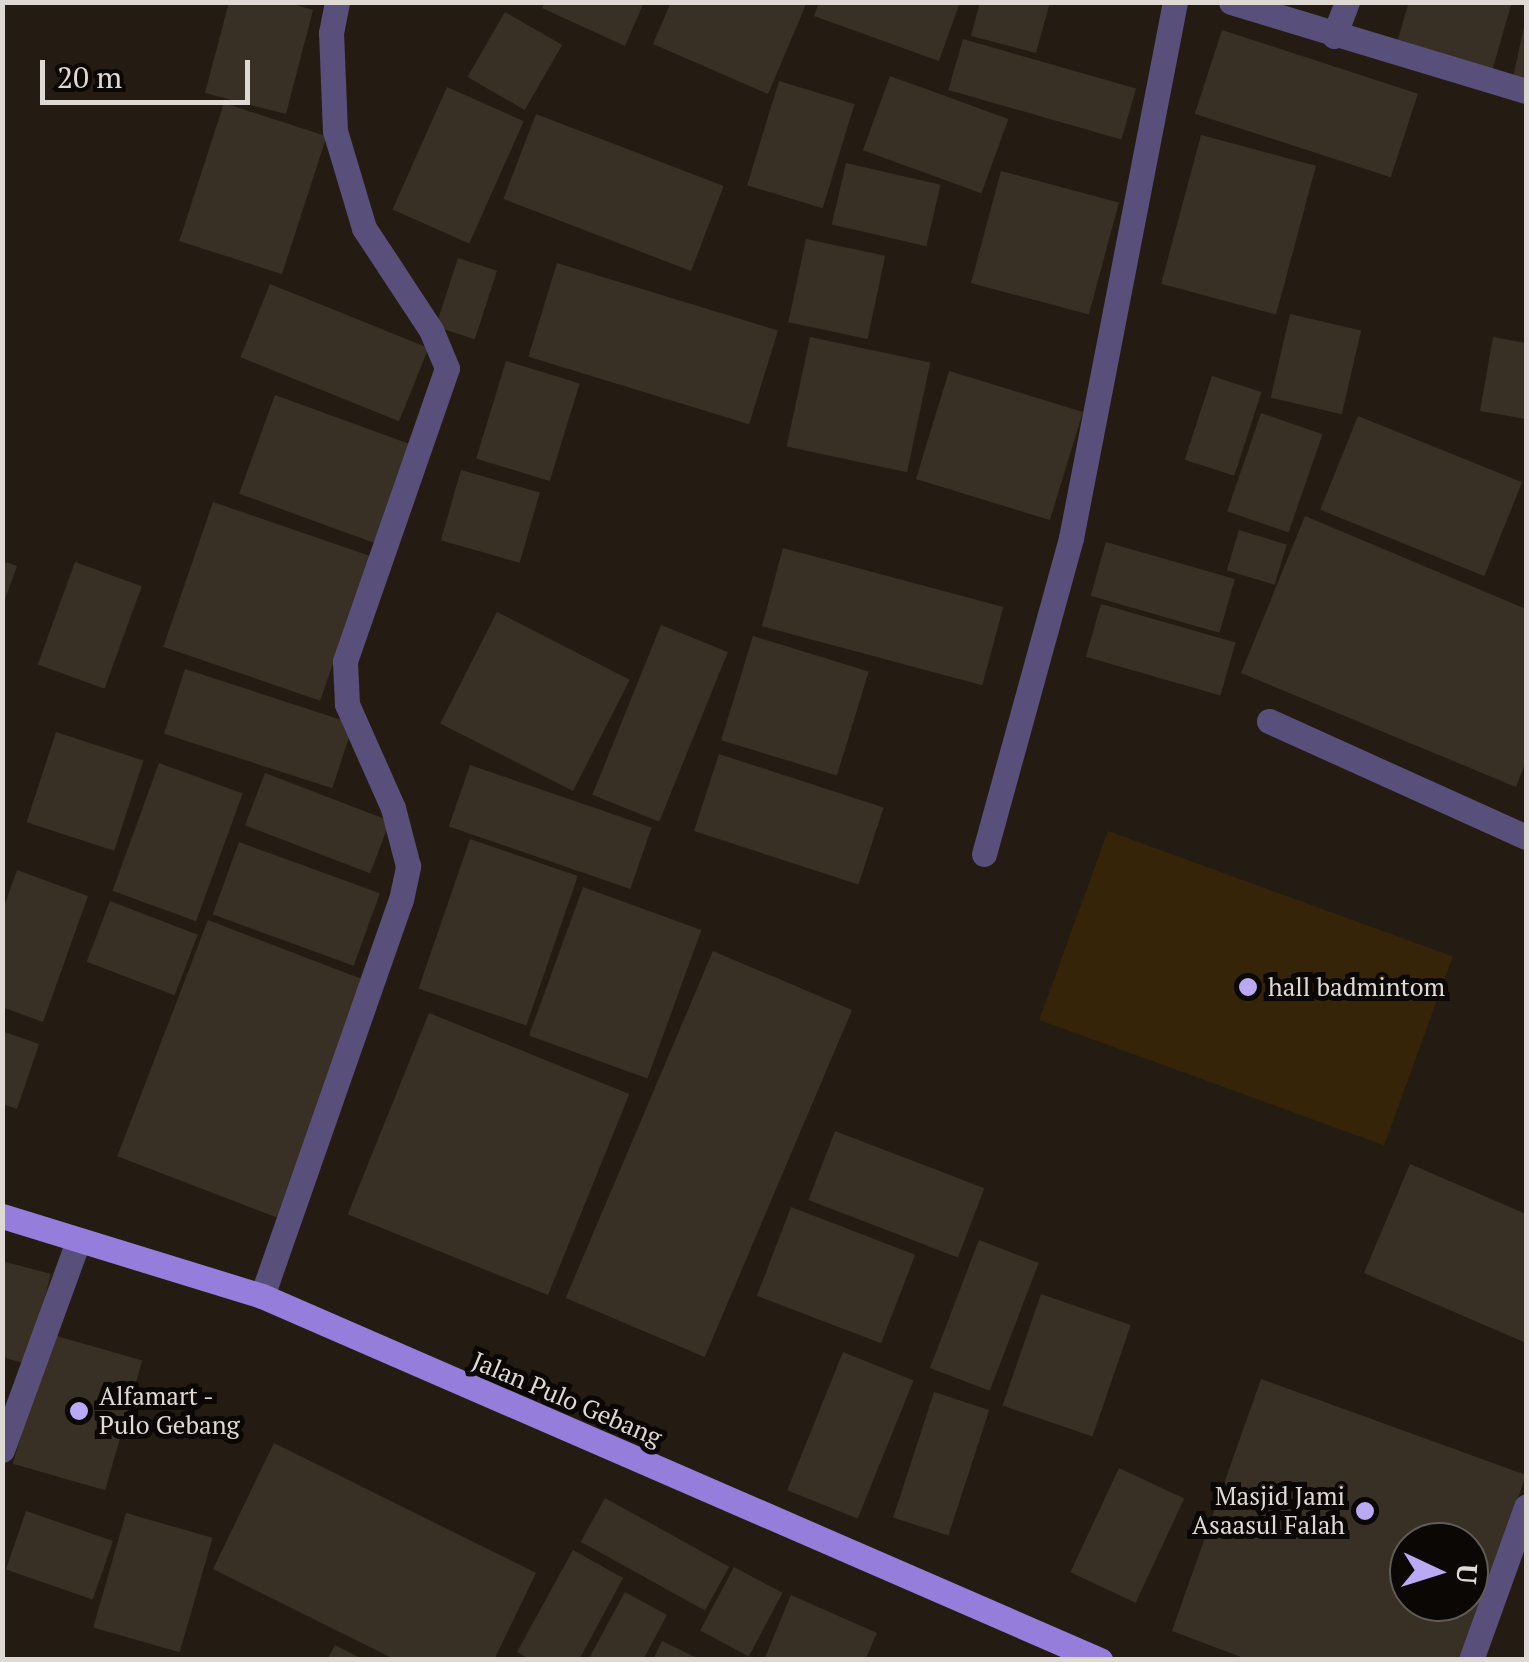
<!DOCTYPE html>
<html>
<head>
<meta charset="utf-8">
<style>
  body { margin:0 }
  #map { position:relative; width:1529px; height:1662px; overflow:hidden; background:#241c12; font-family:"PT Serif",serif }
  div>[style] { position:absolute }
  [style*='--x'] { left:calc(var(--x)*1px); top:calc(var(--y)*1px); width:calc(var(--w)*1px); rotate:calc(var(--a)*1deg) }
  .green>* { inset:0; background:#352408; transform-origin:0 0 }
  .building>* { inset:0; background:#383024; transform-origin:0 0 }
  .minor>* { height:25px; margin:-12.5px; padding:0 12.5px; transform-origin:12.5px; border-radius:12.5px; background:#594f7b }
  .major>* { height:25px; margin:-12.5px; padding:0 12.5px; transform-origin:12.5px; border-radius:12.5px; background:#957edb }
  .dots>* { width:28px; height:28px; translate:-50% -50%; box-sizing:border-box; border:5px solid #0a0704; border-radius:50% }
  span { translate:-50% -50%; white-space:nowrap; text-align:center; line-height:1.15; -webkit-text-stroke:10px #0a0704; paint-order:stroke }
  .poi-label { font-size:25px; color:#ded9d2 }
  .left { translate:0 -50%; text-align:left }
  .right { translate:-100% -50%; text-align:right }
  .street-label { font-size:25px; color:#ded9d2 }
  .frame { position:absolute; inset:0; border:5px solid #ded9d2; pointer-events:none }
  .north { position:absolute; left:1389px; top:1522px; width:100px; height:100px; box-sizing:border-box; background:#0a0704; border:2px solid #5f5b56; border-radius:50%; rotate:94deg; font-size:28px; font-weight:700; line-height:40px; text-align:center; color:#ded9d2 }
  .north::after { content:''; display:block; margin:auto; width:35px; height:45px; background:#baaaf6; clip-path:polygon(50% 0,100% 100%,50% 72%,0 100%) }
  .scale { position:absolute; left:40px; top:60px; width:210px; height:45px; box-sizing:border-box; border:5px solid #ded9d2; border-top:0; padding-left:12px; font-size:30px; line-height:35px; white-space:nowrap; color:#ded9d2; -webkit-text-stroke:8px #0a0704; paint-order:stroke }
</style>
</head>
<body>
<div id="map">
  <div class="green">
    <div style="left:1108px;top:831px;width:367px;height:201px;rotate:20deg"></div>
  </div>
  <div class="building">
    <div style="clip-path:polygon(229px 2px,286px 2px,313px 10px,286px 114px,205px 93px)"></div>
    <div style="clip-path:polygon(545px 2px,644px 2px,625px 46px,542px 8px)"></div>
    <div style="clip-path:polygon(671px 2px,807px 2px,768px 94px,653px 44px)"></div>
    <div style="clip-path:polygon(819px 2px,960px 2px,939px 61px,814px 16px)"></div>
    <div style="clip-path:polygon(980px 2px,1050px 2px,1036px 53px,971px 36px)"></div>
    <div style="clip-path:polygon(1409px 2px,1512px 2px,1490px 78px,1395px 49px)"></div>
    <div style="left:505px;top:12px;width:66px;height:75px;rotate:30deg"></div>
    <div style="clip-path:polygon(1525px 22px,1526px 22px,1526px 85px,1512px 82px)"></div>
    <div style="left:1222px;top:30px;width:206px;height:88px;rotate:18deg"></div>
    <div style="left:963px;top:39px;width:180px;height:53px;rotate:16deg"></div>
    <div style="left:890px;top:76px;width:126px;height:79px;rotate:20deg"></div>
    <div style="left:779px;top:81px;width:79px;height:109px;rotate:17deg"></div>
    <div style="left:447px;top:87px;width:84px;height:134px;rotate:24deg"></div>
    <div style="left:224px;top:103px;width:108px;height:145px;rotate:18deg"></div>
    <div style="left:536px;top:114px;width:201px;height:91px;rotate:21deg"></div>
    <div style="left:1201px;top:135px;width:119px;height:154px;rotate:15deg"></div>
    <div style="left:846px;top:163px;width:97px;height:63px;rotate:13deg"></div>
    <div style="left:1001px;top:171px;width:122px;height:116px;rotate:15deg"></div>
    <div style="left:806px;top:239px;width:81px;height:85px;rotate:12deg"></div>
    <div style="left:458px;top:258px;width:41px;height:72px;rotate:18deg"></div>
    <div style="left:557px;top:263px;width:231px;height:98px;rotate:17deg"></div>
    <div style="left:270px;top:284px;width:171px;height:79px;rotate:22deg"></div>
    <div style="left:1290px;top:314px;width:73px;height:86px;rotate:13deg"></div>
    <div style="left:810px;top:337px;width:123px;height:112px;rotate:12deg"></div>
    <div style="clip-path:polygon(1493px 337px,1526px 343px,1526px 419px,1480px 411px)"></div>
    <div style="left:506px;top:361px;width:77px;height:102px;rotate:17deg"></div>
    <div style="left:949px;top:371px;width:140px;height:113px;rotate:17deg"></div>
    <div style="left:1212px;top:376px;width:52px;height:88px;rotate:18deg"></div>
    <div style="left:275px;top:395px;width:152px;height:105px;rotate:20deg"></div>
    <div style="left:1261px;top:413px;width:65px;height:104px;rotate:19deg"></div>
    <div style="left:1358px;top:416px;width:177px;height:101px;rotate:22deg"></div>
    <div style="left:461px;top:470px;width:82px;height:73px;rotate:16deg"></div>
    <div style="left:213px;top:502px;width:166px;height:153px;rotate:19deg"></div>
    <div style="clip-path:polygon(1305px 516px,1526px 609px,1526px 761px,1516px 787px,1241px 673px)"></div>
    <div style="left:1239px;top:530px;width:50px;height:42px;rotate:17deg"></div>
    <div style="left:1106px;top:542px;width:134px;height:56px;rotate:16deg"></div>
    <div style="left:783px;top:548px;width:228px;height:81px;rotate:15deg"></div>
    <div style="clip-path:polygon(2px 561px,17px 566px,3px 605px,2px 605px)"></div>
    <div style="left:75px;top:562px;width:71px;height:109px;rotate:20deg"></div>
    <div style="left:1101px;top:604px;width:140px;height:55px;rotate:16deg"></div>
    <div style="left:497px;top:612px;width:149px;height:125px;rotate:27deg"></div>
    <div style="left:661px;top:625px;width:72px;height:183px;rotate:22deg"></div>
    <div style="left:753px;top:636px;width:121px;height:109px;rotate:17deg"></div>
    <div style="left:185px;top:669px;width:177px;height:68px;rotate:18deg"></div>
    <div style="left:56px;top:732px;width:92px;height:95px;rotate:18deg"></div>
    <div style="left:719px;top:754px;width:173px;height:81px;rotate:18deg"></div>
    <div style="left:159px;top:763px;width:89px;height:136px;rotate:20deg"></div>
    <div style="left:470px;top:765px;width:192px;height:65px;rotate:19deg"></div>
    <div style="left:265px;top:773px;width:134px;height:56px;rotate:21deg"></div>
    <div style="left:470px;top:839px;width:114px;height:158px;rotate:19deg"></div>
    <div style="left:239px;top:842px;width:150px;height:77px;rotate:20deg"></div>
    <div style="clip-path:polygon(17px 870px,88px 896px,43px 1022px,2px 1007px,2px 912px)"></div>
    <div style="left:583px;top:887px;width:126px;height:158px;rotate:20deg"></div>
    <div style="left:110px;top:901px;width:94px;height:65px;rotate:21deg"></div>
    <div style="left:208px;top:920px;width:171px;height:253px;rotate:21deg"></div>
    <div style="left:713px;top:951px;width:151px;height:377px;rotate:23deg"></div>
    <div style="left:429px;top:1013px;width:216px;height:217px;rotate:22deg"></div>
    <div style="clip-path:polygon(2px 1031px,39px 1044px,17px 1109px,2px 1104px)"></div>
    <div style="left:835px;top:1131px;width:160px;height:74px;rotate:21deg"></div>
    <div style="clip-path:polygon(1410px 1164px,1526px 1214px,1526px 1343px,1364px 1273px)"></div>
    <div style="left:791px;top:1207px;width:133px;height:95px;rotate:21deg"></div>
    <div style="left:979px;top:1240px;width:64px;height:137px;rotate:21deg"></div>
    <div style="clip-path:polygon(2px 1261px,51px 1274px,27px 1364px,2px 1357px)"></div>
    <div style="left:1041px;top:1294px;width:95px;height:118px;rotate:19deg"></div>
    <div style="left:50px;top:1334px;width:96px;height:135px;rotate:16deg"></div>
    <div style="left:843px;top:1352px;width:76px;height:149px;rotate:22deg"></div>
    <div style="clip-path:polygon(evenodd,1261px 1379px,1526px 1475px,1462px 1660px,1249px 1660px,1172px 1631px,1261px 1379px,1409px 1542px,1469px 1542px,1469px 1602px,1409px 1602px,1409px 1542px)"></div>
    <div style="left:934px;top:1392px;width:58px;height:132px;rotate:18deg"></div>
    <div style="clip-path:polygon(274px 1443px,536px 1573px,494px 1660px,396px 1660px,213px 1569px)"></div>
    <div style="left:1119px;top:1468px;width:72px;height:115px;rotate:25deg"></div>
    <div style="left:605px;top:1498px;width:142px;height:50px;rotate:29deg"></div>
    <div style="left:26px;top:1511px;width:92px;height:62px;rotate:19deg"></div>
    <div style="left:126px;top:1513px;width:90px;height:119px;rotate:16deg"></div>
    <div style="clip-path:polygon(573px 1550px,623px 1578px,579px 1660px,531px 1660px,517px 1652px)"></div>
    <div style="left:734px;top:1567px;width:55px;height:72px;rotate:28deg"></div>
    <div style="clip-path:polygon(625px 1592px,667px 1615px,643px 1660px,588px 1660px)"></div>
    <div style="clip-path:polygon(791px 1595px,877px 1633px,865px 1660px,764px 1660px)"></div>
    <div style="clip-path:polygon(662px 1641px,701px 1660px,653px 1660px)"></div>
    <div style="clip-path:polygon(335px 1645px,364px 1660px,327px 1660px)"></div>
  </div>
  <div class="minor">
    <div style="--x:1231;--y:2;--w:308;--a:16.8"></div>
    <div style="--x:1334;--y:36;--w:36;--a:-69"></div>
    <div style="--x:1269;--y:721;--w:282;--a:24.3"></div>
    <div style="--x:984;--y:854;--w:328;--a:-74.6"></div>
    <div style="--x:1071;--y:538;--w:546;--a:-79.02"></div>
    <div style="--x:262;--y:1296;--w:420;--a:-70.7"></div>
    <div style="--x:401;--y:900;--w:35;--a:-78"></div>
    <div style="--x:408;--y:866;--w:60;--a:-104.5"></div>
    <div style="--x:393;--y:808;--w:114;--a:-113.9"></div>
    <div style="--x:347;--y:704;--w:43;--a:-92.7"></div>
    <div style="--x:345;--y:661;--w:310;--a:-70.8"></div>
    <div style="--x:447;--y:368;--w:41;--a:-112.8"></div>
    <div style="--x:431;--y:330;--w:122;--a:-123.3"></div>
    <div style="--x:364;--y:228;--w:101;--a:-106.6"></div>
    <div style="--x:335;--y:131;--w:98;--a:-92.3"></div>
    <div style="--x:331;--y:33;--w:32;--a:-79"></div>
    <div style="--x:2;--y:1450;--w:222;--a:-70"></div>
    <div style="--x:1471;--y:1660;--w:163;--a:-70.2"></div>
  </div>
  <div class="major">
    <div style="--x:2;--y:1216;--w:272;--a:17.1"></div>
    <div style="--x:262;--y:1296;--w:914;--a:23.48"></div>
  </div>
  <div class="dots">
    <div style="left:1248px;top:987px;background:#baaaf6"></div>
    <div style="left:79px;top:1411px;background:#baaaf6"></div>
    <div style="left:1365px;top:1511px;background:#baaaf6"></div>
  </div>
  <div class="poi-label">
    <span class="left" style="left:1268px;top:987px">hall badmintom</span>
    <span class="left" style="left:99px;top:1411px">Alfamart -<br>Pulo Gebang</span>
    <span class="right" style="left:1345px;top:1511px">Masjid Jami<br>Asaasul Falah</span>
  </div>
  <div class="street-label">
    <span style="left:567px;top:1399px;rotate:23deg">Jalan Pulo Gebang</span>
  </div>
  <div class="frame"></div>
  <div class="north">U</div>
  <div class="scale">20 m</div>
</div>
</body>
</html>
